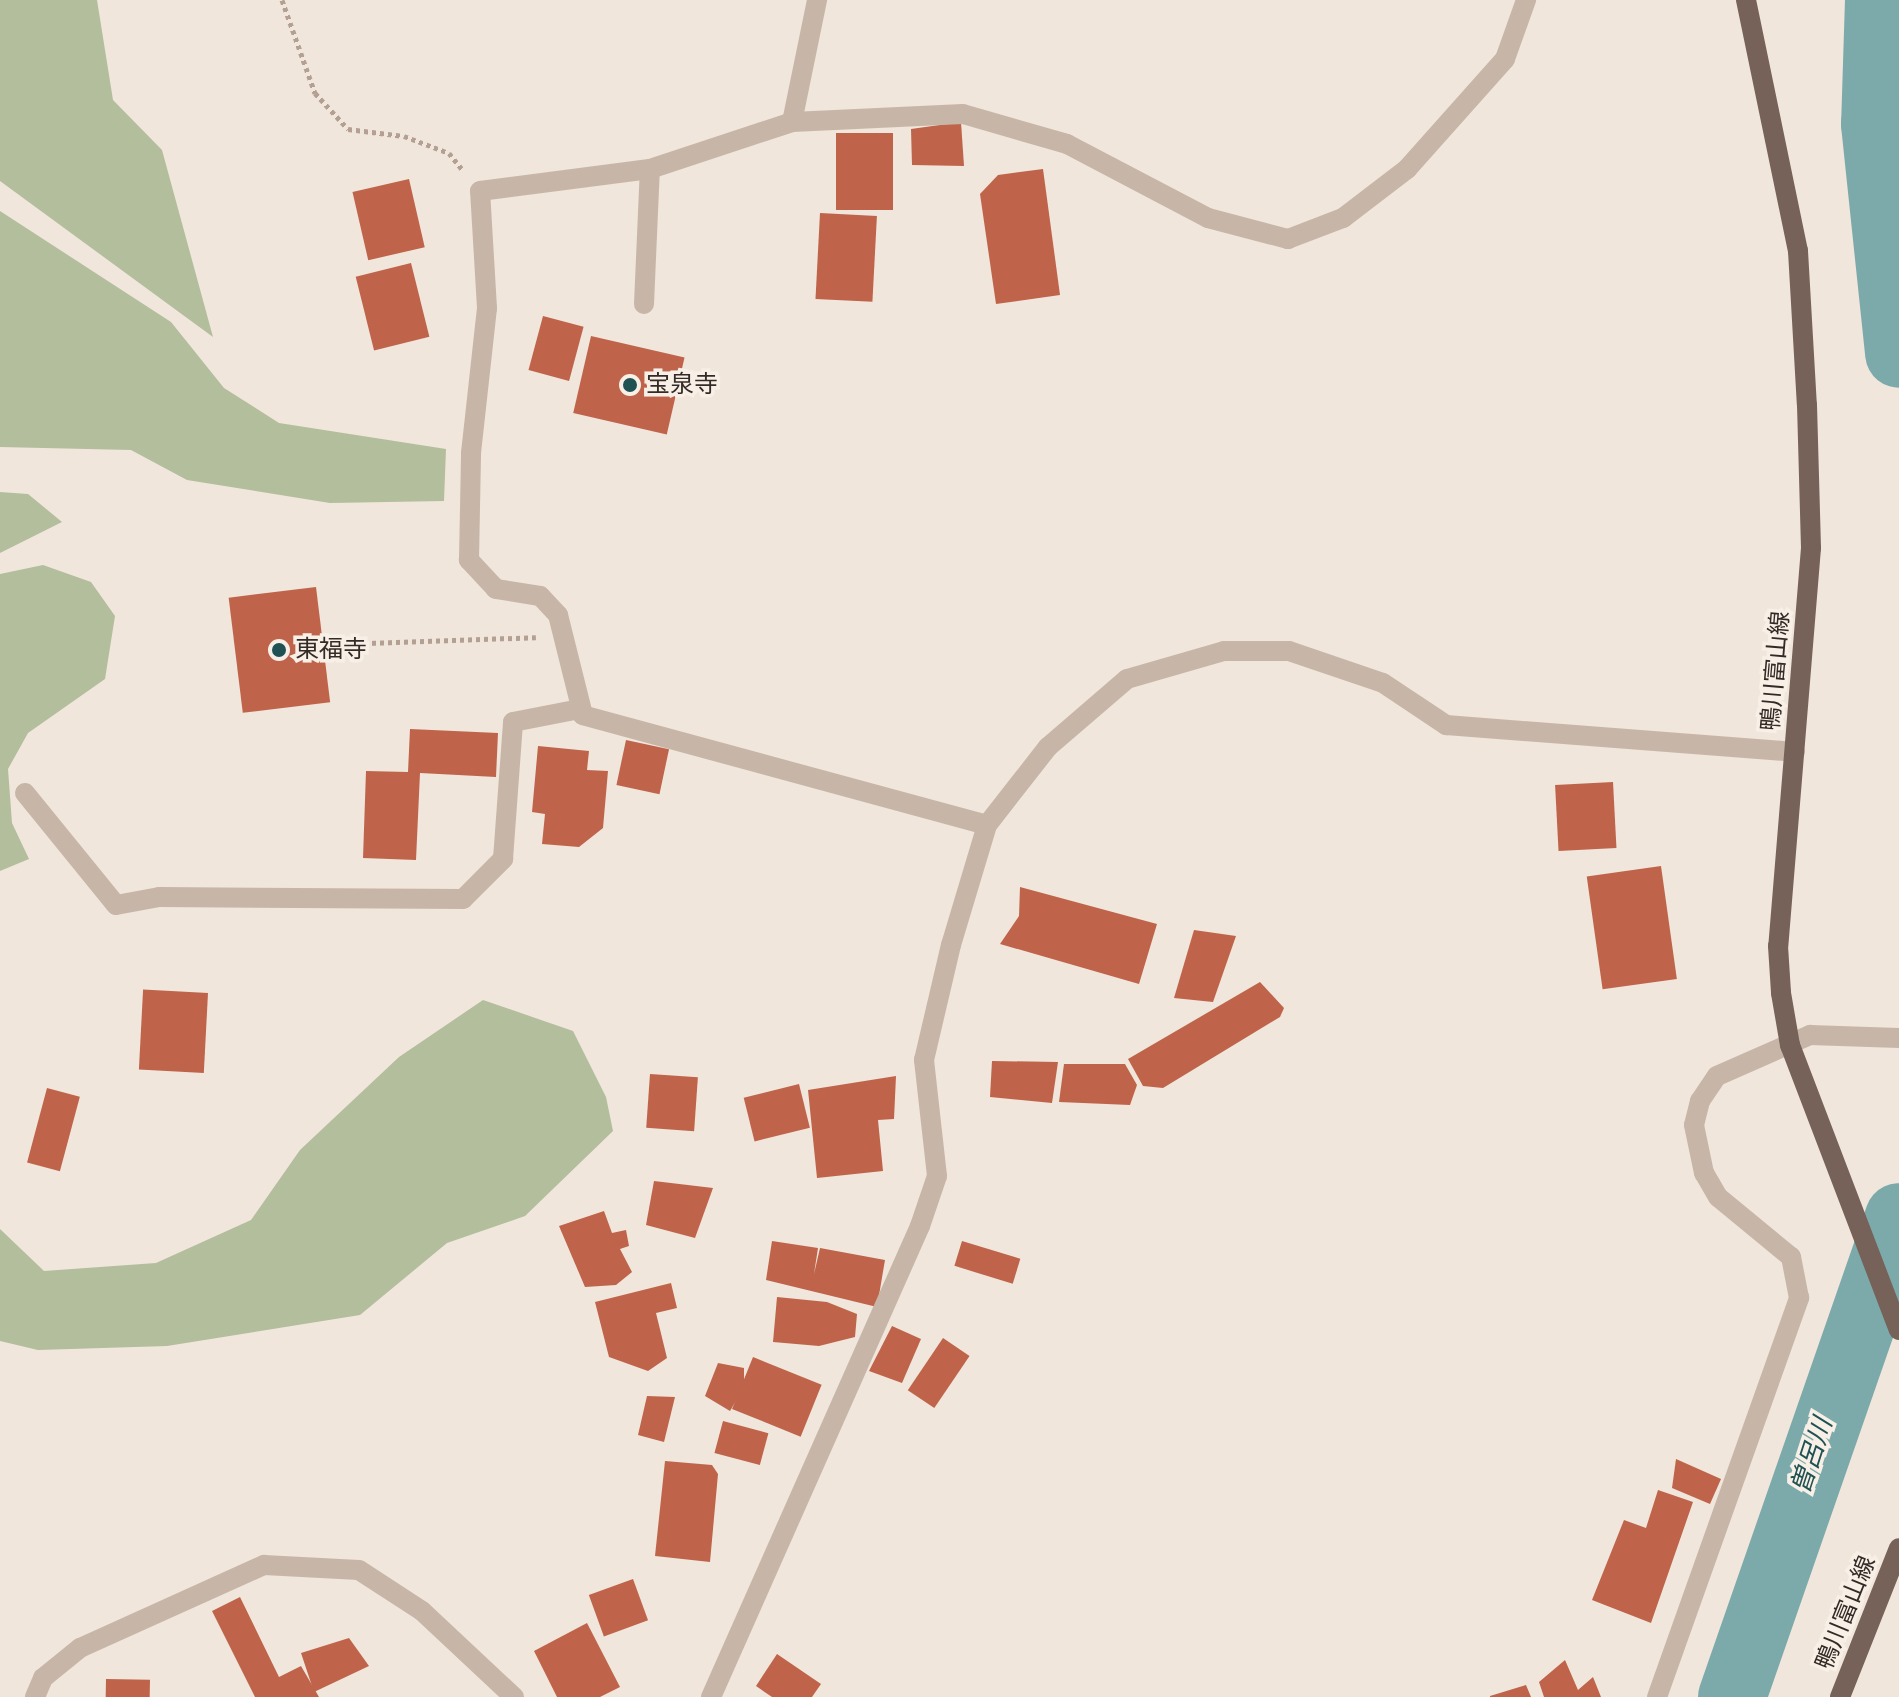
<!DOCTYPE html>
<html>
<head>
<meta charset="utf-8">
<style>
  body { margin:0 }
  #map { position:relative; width:1899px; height:1697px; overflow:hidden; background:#f0e6db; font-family:Karla,"Noto Sans JP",sans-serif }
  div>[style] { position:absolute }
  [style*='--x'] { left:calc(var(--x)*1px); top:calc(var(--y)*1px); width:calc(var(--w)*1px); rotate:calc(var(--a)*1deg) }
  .green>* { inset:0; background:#b3be9c }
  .river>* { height:68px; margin:-34px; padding:0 34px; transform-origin:34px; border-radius:34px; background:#7caaab }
  .building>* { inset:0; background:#bf644a; transform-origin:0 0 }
  .path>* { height:5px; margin-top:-2.5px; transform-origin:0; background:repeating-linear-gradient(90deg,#b3a092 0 4px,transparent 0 8px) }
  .lane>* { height:20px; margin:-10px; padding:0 10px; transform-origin:10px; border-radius:10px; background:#c7b6a8 }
  .street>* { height:20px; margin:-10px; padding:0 10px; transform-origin:10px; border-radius:10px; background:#c7b6a8 }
  .primary>* { height:20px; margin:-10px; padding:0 10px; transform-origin:10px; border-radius:10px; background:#766259 }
  .dots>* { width:22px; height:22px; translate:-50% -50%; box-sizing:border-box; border:4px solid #f8f0e7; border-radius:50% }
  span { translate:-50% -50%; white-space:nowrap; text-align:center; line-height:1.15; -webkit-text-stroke:7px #f8f0e7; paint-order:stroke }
  .poi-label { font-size:24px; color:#342b27 }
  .left { translate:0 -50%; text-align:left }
  .street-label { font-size:24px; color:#342b27 }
  .water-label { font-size:26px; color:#205153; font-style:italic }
</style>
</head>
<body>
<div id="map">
  <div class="green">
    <div style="clip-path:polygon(0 0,97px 0,113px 100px,162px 150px,213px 337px,0 181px)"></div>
    <div style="clip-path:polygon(0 211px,171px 322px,224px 388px,279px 423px,446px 449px,444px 501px,330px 503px,187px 480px,131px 450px,0 447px)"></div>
    <div style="clip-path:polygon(0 492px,28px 494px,62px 522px,0 553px)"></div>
    <div style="clip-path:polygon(43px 565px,91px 582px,115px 616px,105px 679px,28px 733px,8px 769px,12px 823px,29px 859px,0 871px,0 574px)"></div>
    <div style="clip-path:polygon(483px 1000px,573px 1031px,606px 1097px,613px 1131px,525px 1216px,447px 1243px,360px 1315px,167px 1346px,38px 1350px,0 1341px,0 1229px,44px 1271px,156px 1263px,251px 1220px,300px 1150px,399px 1057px)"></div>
  </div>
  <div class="river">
    <div style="--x:1879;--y:0;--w:124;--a:91.8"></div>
    <div style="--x:1875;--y:124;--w:231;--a:84"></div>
    <div style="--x:1732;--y:1697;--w:508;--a:-70.82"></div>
  </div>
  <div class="building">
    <div style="clip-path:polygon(961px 122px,964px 166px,912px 165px,911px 129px)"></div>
    <div style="left:836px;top:133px;width:57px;height:77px"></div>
    <div style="clip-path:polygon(1043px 169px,1060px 295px,996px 304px,980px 194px,998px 175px)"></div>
    <div style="left:409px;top:179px;width:70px;height:58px;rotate:77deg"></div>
    <div style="left:820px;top:213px;width:57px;height:86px;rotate:3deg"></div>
    <div style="left:411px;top:263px;width:76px;height:57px;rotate:76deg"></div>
    <div style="left:543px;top:316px;width:42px;height:56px;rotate:15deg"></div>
    <div style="left:591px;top:336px;width:96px;height:79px;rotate:13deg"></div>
    <div style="left:316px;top:587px;width:116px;height:88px;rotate:83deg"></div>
    <div style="clip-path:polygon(410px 729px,498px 733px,496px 777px,420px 773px,416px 860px,363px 858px,366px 771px,408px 772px)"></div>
    <div style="left:626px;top:740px;width:44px;height:46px;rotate:12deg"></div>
    <div style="clip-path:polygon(538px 746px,589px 751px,587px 770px,608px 771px,603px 828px,579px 847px,542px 844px,545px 814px,532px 812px)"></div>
    <div style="left:1613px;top:782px;width:66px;height:58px;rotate:87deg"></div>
    <div style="left:1661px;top:866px;width:114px;height:75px;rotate:82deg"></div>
    <div style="clip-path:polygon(1020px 887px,1157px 924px,1139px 984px,1000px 944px,1019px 916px)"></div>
    <div style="clip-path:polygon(1194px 930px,1236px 936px,1213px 1002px,1174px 998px)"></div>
    <div style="clip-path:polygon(1260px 982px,1284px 1008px,1280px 1017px,1163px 1088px,1143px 1086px,1128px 1059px)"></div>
    <div style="left:208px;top:993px;width:80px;height:65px;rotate:93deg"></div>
    <div style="clip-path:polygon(992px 1061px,1058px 1062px,1052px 1103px,990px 1097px)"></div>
    <div style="clip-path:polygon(1064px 1064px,1125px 1064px,1137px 1085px,1130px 1105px,1059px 1102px)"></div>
    <div style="left:650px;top:1074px;width:48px;height:54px;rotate:4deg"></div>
    <div style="clip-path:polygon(896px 1076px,894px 1119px,878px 1120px,883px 1171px,817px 1178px,808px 1090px)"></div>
    <div style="left:799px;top:1084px;width:45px;height:57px;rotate:76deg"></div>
    <div style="left:47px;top:1088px;width:34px;height:77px;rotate:15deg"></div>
    <div style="clip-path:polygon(654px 1181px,713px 1188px,695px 1238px,646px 1225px)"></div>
    <div style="clip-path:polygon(604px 1211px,612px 1233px,626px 1230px,629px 1246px,620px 1249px,632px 1272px,616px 1285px,585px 1287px,559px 1226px)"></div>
    <div style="clip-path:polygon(772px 1241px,818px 1248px,814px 1274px,820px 1248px,885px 1260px,877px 1307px,766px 1280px)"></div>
    <div style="left:962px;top:1241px;width:61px;height:26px;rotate:17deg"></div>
    <div style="clip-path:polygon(671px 1283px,677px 1308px,656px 1313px,667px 1358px,648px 1371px,609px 1357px,595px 1302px)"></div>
    <div style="clip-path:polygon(777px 1297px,827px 1302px,857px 1314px,855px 1337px,819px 1346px,773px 1342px)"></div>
    <div style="clip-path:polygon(892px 1326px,921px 1339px,902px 1383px,869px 1371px)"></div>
    <div style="left:943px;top:1338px;width:32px;height:63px;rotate:34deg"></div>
    <div style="left:753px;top:1357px;width:74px;height:56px;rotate:22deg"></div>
    <div style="clip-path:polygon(718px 1363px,744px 1368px,744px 1387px,730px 1411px,705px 1396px)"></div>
    <div style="clip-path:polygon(647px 1396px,675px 1397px,664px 1442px,638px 1435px)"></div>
    <div style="left:723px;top:1421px;width:47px;height:33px;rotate:15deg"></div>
    <div style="clip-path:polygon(1676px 1459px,1721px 1479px,1710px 1504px,1672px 1488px)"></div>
    <div style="clip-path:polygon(665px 1461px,712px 1465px,718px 1474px,710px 1562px,655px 1556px)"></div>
    <div style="clip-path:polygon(1658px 1490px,1693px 1502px,1651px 1623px,1592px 1600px,1624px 1520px,1646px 1528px)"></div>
    <div style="left:633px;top:1579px;width:44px;height:47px;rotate:70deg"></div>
    <div style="clip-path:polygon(240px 1597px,279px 1677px,301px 1666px,319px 1697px,255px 1697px,212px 1611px)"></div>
    <div style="clip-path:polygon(587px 1623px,620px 1687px,600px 1697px,557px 1697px,534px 1651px)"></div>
    <div style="clip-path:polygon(349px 1638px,369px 1666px,314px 1692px,301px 1653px)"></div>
    <div style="clip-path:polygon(777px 1654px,821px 1684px,812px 1697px,772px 1697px,756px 1686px)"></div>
    <div style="clip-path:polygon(1565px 1660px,1578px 1690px,1593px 1677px,1601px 1697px,1544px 1697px,1539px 1682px)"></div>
    <div style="left:106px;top:1679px;width:44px;height:18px;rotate:1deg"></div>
    <div style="clip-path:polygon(1526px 1685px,1531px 1697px,1490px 1697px,1490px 1696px)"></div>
  </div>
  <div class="path">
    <div style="--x:282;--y:0;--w:99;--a:70.5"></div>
    <div style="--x:315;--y:93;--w:49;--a:47.5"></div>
    <div style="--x:348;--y:129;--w:56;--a:7.1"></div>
    <div style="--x:404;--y:136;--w:48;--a:20.7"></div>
    <div style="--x:449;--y:153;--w:21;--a:51"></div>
    <div style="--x:340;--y:644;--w:196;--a:-2"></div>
  </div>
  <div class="lane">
    <div style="--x:644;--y:304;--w:135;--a:-87.5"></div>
  </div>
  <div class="street">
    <div style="--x:792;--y:122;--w:125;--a:-78.4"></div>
    <div style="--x:25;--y:793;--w:144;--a:50.9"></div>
    <div style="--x:116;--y:905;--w:44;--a:-10.5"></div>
    <div style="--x:159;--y:897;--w:304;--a:0.4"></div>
    <div style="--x:463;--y:899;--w:57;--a:-45"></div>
    <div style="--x:503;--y:859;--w:137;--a:-85.8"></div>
    <div style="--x:513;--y:722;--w:68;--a:-11"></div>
    <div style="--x:987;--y:825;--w:419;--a:-164.8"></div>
    <div style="--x:583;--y:715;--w:103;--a:-104"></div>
    <div style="--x:558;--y:615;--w:26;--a:-133"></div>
    <div style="--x:540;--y:596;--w:45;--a:-171"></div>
    <div style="--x:496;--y:589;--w:40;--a:-133"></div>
    <div style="--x:469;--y:560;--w:107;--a:-88.9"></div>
    <div style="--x:471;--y:453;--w:146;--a:-83.7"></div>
    <div style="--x:487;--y:308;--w:117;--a:-93.4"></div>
    <div style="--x:480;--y:191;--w:171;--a:-7.4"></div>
    <div style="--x:650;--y:169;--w:150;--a:-18.3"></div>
    <div style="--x:792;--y:122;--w:171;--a:-2.7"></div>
    <div style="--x:963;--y:114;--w:108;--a:16.1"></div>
    <div style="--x:1067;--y:144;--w:159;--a:27.7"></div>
    <div style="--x:1208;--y:218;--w:83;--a:14.7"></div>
    <div style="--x:1288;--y:239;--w:59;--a:-20.9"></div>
    <div style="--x:1343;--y:218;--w:81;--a:-37.4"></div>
    <div style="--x:1407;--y:169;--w:147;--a:-48.3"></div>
    <div style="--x:1505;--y:59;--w:63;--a:-70.4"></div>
    <div style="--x:35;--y:1697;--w:21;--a:-67"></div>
    <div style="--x:43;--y:1678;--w:48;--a:-39"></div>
    <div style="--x:80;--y:1648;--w:202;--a:-24.3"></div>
    <div style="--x:264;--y:1565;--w:95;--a:3"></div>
    <div style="--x:359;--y:1570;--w:75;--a:33.1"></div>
    <div style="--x:422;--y:1611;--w:126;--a:43.1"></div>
    <div style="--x:711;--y:1697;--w:515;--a:-66.07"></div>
    <div style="--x:920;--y:1226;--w:53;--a:-71.2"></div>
    <div style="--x:937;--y:1176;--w:117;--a:-96.4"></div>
    <div style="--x:924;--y:1060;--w:118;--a:-76.8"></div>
    <div style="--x:951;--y:945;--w:125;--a:-73.3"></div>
    <div style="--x:987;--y:825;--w:99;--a:-52"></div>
    <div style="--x:1048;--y:747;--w:104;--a:-40.7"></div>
    <div style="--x:1127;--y:679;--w:101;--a:-16.1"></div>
    <div style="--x:1224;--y:651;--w:65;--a:0"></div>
    <div style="--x:1289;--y:651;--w:99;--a:18.8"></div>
    <div style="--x:1383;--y:683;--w:76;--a:33.7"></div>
    <div style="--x:1446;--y:725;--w:350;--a:4.4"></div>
    <div style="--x:1657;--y:1697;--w:424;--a:-70.4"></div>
    <div style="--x:1799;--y:1298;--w:42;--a:-101"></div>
    <div style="--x:1791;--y:1257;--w:94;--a:-140.6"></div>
    <div style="--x:1718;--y:1197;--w:28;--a:-120"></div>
    <div style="--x:1704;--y:1173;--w:49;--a:-101.8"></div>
    <div style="--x:1694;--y:1125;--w:25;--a:-76"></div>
    <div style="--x:1700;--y:1101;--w:30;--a:-56"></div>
    <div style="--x:1717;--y:1076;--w:102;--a:-23.8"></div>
    <div style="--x:1810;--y:1035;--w:89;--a:1.9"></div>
  </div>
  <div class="primary">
    <div style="--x:1746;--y:0;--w:256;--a:78.3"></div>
    <div style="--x:1798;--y:251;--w:154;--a:86.7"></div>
    <div style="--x:1807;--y:405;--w:143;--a:88.4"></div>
    <div style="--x:1811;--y:548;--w:399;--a:94.7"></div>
    <div style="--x:1778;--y:946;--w:47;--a:86.3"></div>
    <div style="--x:1781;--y:993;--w:53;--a:80.2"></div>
    <div style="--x:1790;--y:1045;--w:305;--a:69.1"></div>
    <div style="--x:1840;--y:1697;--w:160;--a:-68.4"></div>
  </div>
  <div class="dots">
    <div style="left:630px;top:385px;background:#205153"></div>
    <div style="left:279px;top:650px;background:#205153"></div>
  </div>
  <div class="poi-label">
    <span class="left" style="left:646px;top:385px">宝泉寺</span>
    <span class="left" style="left:295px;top:650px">東福寺</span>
  </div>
  <div class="street-label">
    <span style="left:1776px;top:671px;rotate:-85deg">鴨川富山線</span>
    <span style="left:1846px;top:1613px;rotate:-68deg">鴨川富山線</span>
  </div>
  <div class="water-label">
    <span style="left:1812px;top:1456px;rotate:-72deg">曽呂川</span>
  </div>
</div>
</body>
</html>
